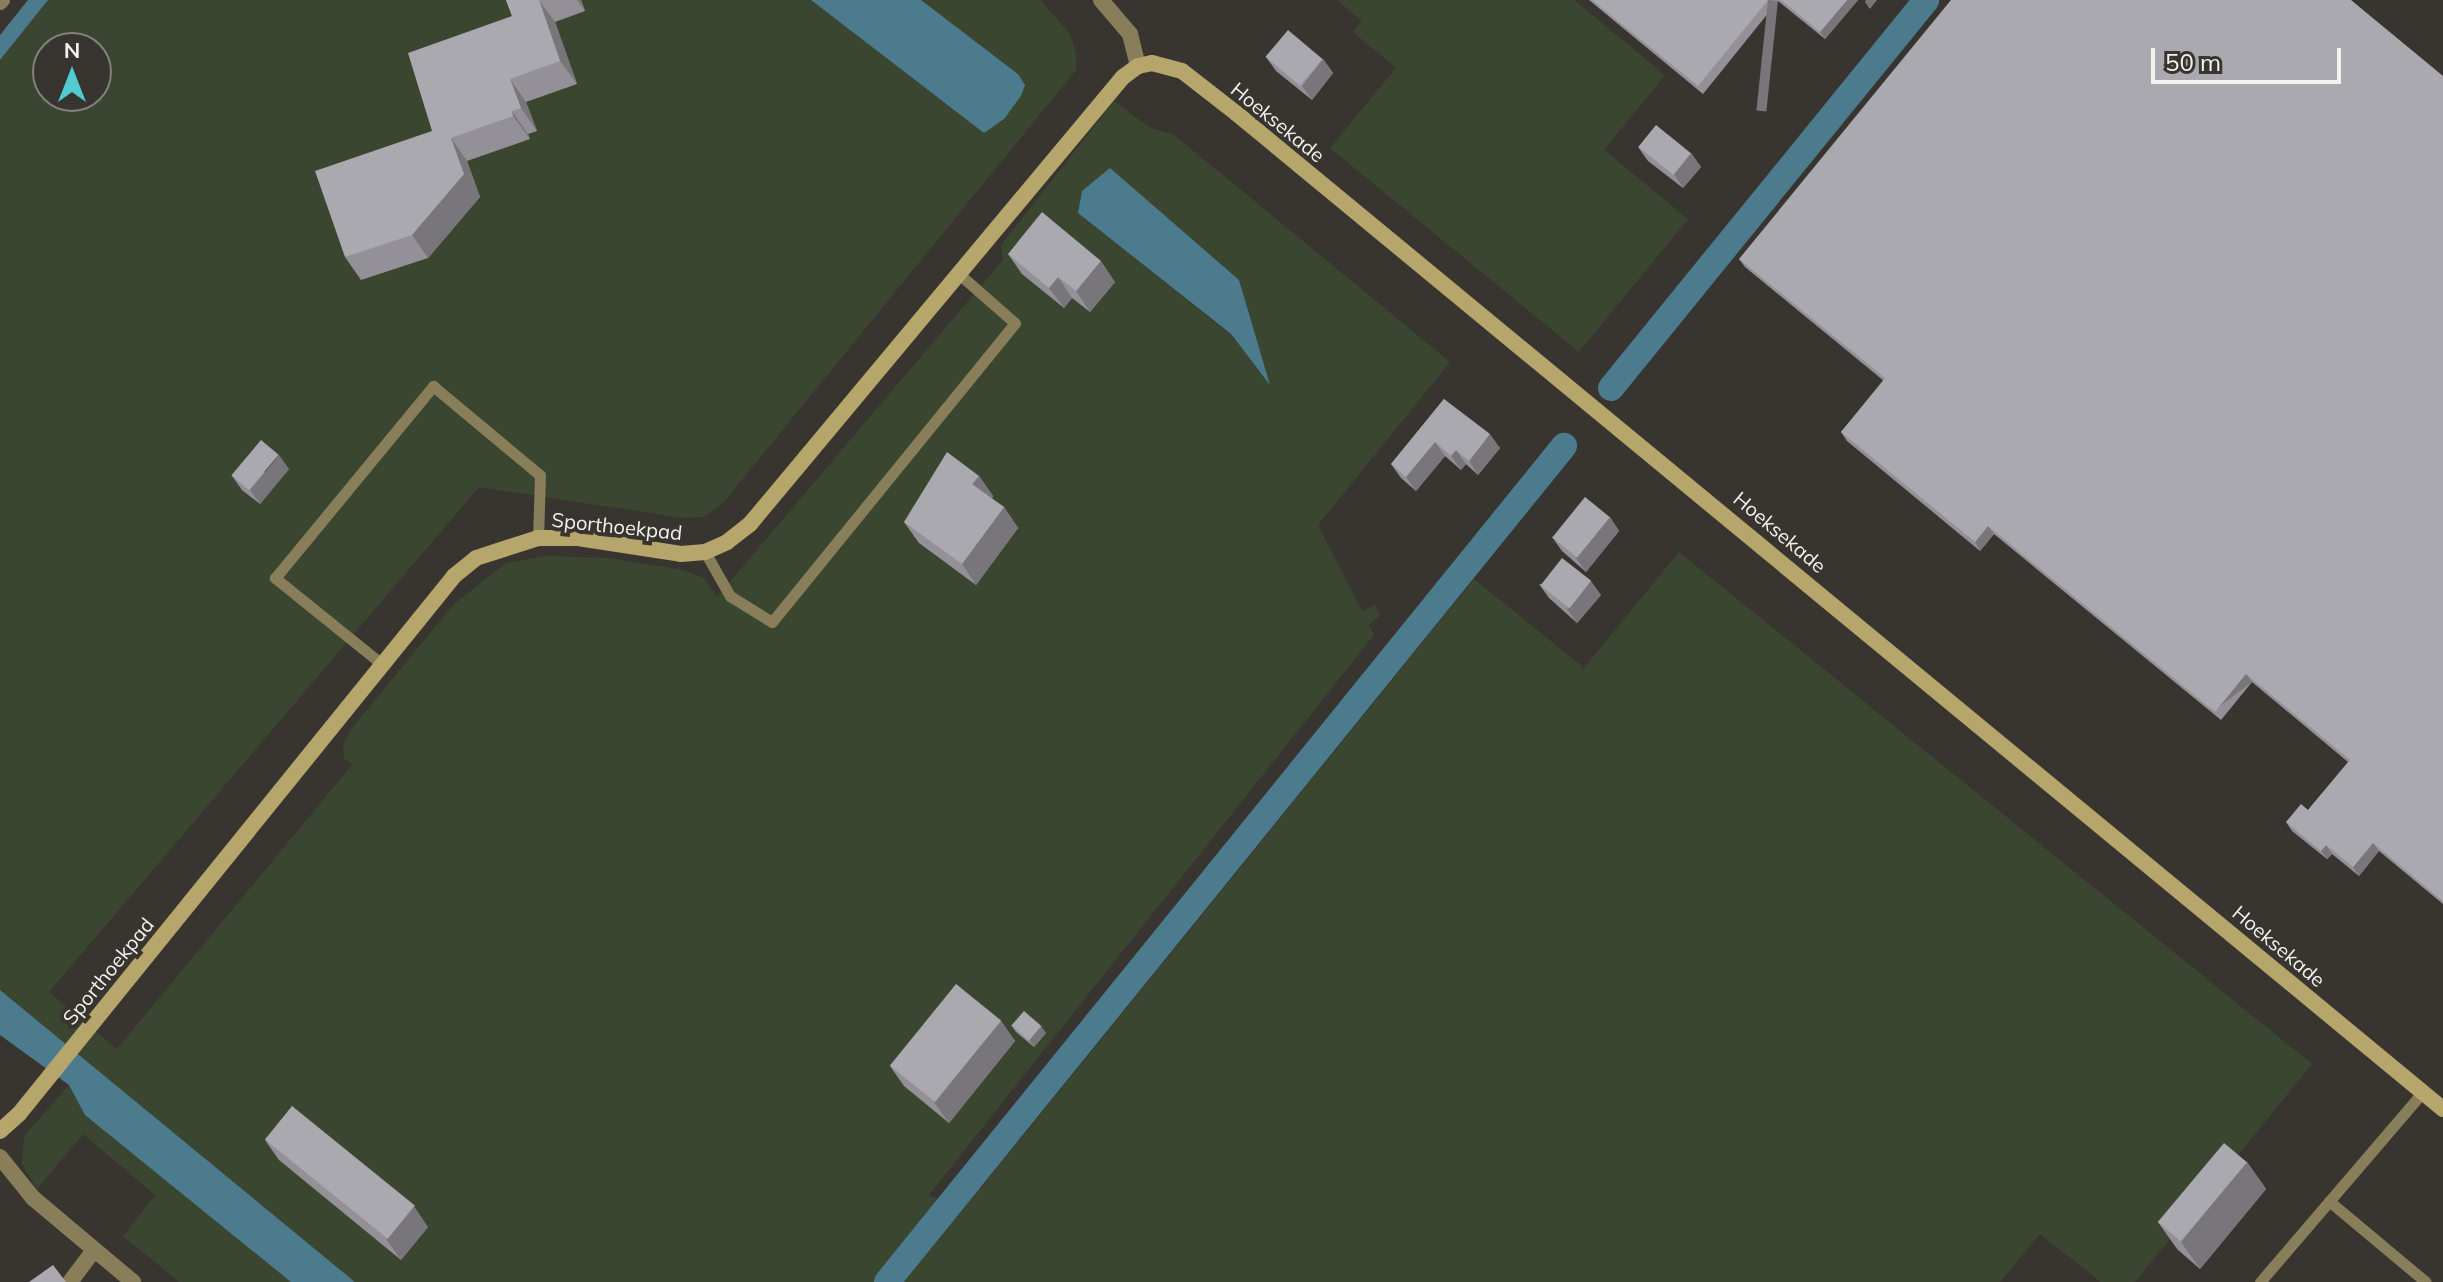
<!DOCTYPE html>
<html>
<head>
<meta charset="utf-8">
<style>
  body { margin:0 }
  #map { position:relative; width:2443px; height:1282px; overflow:hidden; background:#383530; font-family:Mulish,sans-serif }
  div>[style] { position:absolute }
  [style*='--x'] { left:calc(var(--x)*1px); top:calc(var(--y)*1px); width:calc(var(--w)*1px); rotate:calc(var(--a)*1deg) }
  .green>* { inset:0; background:#3b4631 }
  .water>* { inset:0; background:#4c7b8e }
  .canal>* { height:26px; margin:-13px; padding:0 13px; transform-origin:13px; border-radius:13px; background:#4c7b8e }
  .lane>* { height:11px; margin:-5.5px; padding:0 5.5px; transform-origin:5.5px; border-radius:5.5px; background:#887e59 }
  .street>* { height:16px; margin:-8px; padding:0 8px; transform-origin:8px; border-radius:8px; background:#887e59 }
  .secondary>* { height:16px; margin:-8px; padding:0 8px; transform-origin:8px; border-radius:8px; background:#b7a66b }
  .wall>* { inset:0; background:#939197 }
  .shaded-wall>* { inset:0; background:#78767b; transform-origin:0 0 }
  .building>* { inset:0; background:#aba9b0; transform-origin:0 0 }
  span { translate:-50% -50%; white-space:nowrap; text-align:center; line-height:1.15; -webkit-text-stroke:8px #383530; paint-order:stroke }
  .street-label { font-size:20px; color:#f4f2ef }
  .north { position:absolute; left:32px; top:32px; width:80px; height:80px; box-sizing:border-box; background:#383530; border:2px solid #83817c; border-radius:50%; rotate:0deg; font-size:22px; font-weight:700; line-height:32px; text-align:center; color:#f4f2ef }
  .north::after { content:''; display:block; margin:auto; width:28px; height:36px; background:#52ccd0; clip-path:polygon(50% 0,100% 100%,50% 72%,0 100%) }
  .scale { position:absolute; left:2151px; top:48px; width:190px; height:36px; box-sizing:border-box; border:4px solid #f4f2ef; border-top:0; padding-left:10px; font-size:24px; line-height:28px; white-space:nowrap; color:#f4f2ef; -webkit-text-stroke:6px #383530; paint-order:stroke }
</style>
</head>
<body>
<div id="map">
  <div class="green">
    <div style="clip-path:polygon(evenodd,48px 0,811px 0,984px 133px,1024px 85px,1017px 73px,921px 0,1040px 0,1070px 34px,1076px 54px,1076px 70px,723px 503px,703px 517px,684px 518px,479px 487px,49px 992px,117px 1049px,352px 765px,344px 758px,343px 746px,349px 732px,454px 604px,506px 563px,545px 556px,608px 558px,683px 570px,704px 578px,717px 597px,1003px 260px,1001px 245px,1114px 101px,1150px 128px,1173px 134px,1450px 362px,1318px 525px,1362px 611px,1375px 605px,1380px 615px,1369px 625px,1374px 635px,928px 1196px,942px 1199px,962px 1175px,980px 1189px,1474px 579px,1584px 668px,1679px 552px,2312px 1064px,2135px 1282px,2101px 1282px,2040px 1234px,2000px 1282px,355px 1282px,0 990px,0 60px,48px 0,48px 48px,96px 48px,96px 96px,48px 96px,48px 48px,48px 0,1078px 213px,1239px 280px,1269px 383px,1231px 335px,1078px 213px)"></div>
    <div style="clip-path:polygon(1337px 0,1574px 0,1665px 75px,1604px 150px,1688px 219px,1579px 352px,1330px 148px,1396px 68px,1353px 32px,1362px 21px)"></div>
    <div style="clip-path:polygon(69px 1085px,86px 1115px,291px 1282px,179px 1282px,123px 1236px,155px 1195px,83px 1134px,37px 1189px,22px 1164px,24px 1136px)"></div>
  </div>
  <div class="water">
    <div style="clip-path:polygon(28px 0,48px 0,0 60px,0 35px)"></div>
    <div style="clip-path:polygon(811px 0,921px 0,1018px 74px,1025px 85px,1021px 96px,1004px 119px,984px 133px)"></div>
    <div style="clip-path:polygon(1110px 168px,1239px 280px,1270px 385px,1231px 334px,1078px 213px,1082px 191px)"></div>
    <div style="clip-path:polygon(0 990px,355px 1282px,291px 1282px,85px 1115px,69px 1085px,0 1035px)"></div>
  </div>
  <div class="canal">
    <div style="--x:1611;--y:388;--w:500;--a:-50.9"></div>
    <div style="--x:887;--y:1282;--w:1076;--a:-51"></div>
  </div>
  <div class="lane">
    <div style="--x:705;--y:552;--w:51;--a:60.4"></div>
    <div style="--x:730;--y:596;--w:49;--a:31.8"></div>
    <div style="--x:772;--y:622;--w:385;--a:-50.9"></div>
    <div style="--x:1015;--y:323;--w:74;--a:-138.8"></div>
    <div style="--x:383;--y:665;--w:139;--a:-141.1"></div>
    <div style="--x:275;--y:578;--w:249;--a:-50.5"></div>
    <div style="--x:433;--y:386;--w:139;--a:39.8"></div>
    <div style="--x:540;--y:475;--w:63;--a:91.8"></div>
    <div style="--x:2329;--y:1201;--w:126;--a:39.9"></div>
    <div style="--x:2260;--y:1282;--w:250;--a:-49.4"></div>
  </div>
  <div class="street">
    <div style="--x:1101;--y:0;--w:45;--a:49.5"></div>
    <div style="--x:1130;--y:34;--w:33;--a:76"></div>
    <div style="--x:0;--y:2;--w:3;--a:-45"></div>
    <div style="--x:0;--y:1157;--w:53;--a:51.2"></div>
    <div style="--x:33;--y:1198;--w:131;--a:40"></div>
    <div style="--x:70;--y:1282;--w:40;--a:-53"></div>
  </div>
  <div class="secondary">
    <div style="--x:0;--y:1131;--w:25;--a:-42"></div>
    <div style="--x:19;--y:1114;--w:692;--a:-51.04"></div>
    <div style="--x:454;--y:576;--w:28;--a:-39"></div>
    <div style="--x:476;--y:558;--w:65;--a:-17.9"></div>
    <div style="--x:538;--y:538;--w:40;--a:0"></div>
    <div style="--x:578;--y:538;--w:104;--a:8.8"></div>
    <div style="--x:681;--y:554;--w:24;--a:-5"></div>
    <div style="--x:705;--y:552;--w:24;--a:-24"></div>
    <div style="--x:727;--y:542;--w:29;--a:-38"></div>
    <div style="--x:750;--y:524;--w:582;--a:-50.16"></div>
    <div style="--x:1123;--y:77;--w:19;--a:-36"></div>
    <div style="--x:1138;--y:66;--w:14;--a:-12"></div>
    <div style="--x:1152;--y:63;--w:31;--a:15"></div>
    <div style="--x:1182;--y:71;--w:68;--a:37.9"></div>
    <div style="--x:1236;--y:113;--w:1565;--a:39.53"></div>
  </div>
  <div class="wall">
    <div style="clip-path:polygon(506px 0,581px 0,585px 11px,555px 22px,577px 84px,526px 102px,537px 131px,528px 134px,530px 139px,467px 161px,480px 197px,428px 258px,361px 280px,345px 257px,512px 16px)"></div>
    <div style="clip-path:polygon(1589px 0,1858px 0,1825px 39px,1778px 1px,1703px 94px)"></div>
    <div style="clip-path:polygon(1266px 57px,1323px 59px,1333px 73px,1312px 100px,1276px 71px)"></div>
    <div style="clip-path:polygon(2443px 76px,2443px 904px,2379px 851px,2359px 876px,2332px 854px,2327px 859px,2292px 831px,2286px 822px,2308px 810px,2348px 762px,2252px 682px,2221px 720px,1994px 534px,1980px 551px,1847px 441px,1841px 432px,1884px 381px,1745px 267px,1739px 259px)"></div>
    <div style="clip-path:polygon(1638px 147px,1691px 153px,1701px 167px,1683px 188px,1648px 161px)"></div>
    <div style="clip-path:polygon(1008px 254px,1115px 282px,1090px 312px,1072px 298px,1064px 308px,1022px 274px)"></div>
    <div style="clip-path:polygon(1444px 399px,1500px 448px,1478px 475px,1466px 464px,1461px 470px,1445px 456px,1416px 491px,1401px 478px,1391px 464px)"></div>
    <div style="clip-path:polygon(289px 469px,260px 504px,242px 490px,232px 476px)"></div>
    <div style="clip-path:polygon(979px 476px,993px 496px,992px 499px,1004px 507px,1018px 528px,976px 585px,919px 543px,904px 522px)"></div>
    <div style="clip-path:polygon(1610px 517px,1619px 531px,1586px 572px,1562px 551px,1552px 537px)"></div>
    <div style="clip-path:polygon(1539px 584px,1601px 595px,1577px 623px,1549px 598px)"></div>
    <div style="clip-path:polygon(1001px 1021px,1015px 1041px,949px 1123px,904px 1086px,890px 1066px)"></div>
    <div style="clip-path:polygon(1011px 1025px,1046px 1033px,1034px 1047px,1016px 1032px)"></div>
    <div style="clip-path:polygon(265px 1140px,428px 1227px,401px 1260px,279px 1160px)"></div>
    <div style="clip-path:polygon(2247px 1162px,2266px 1189px,2200px 1269px,2177px 1249px,2158px 1222px)"></div>
  </div>
  <div class="shaded-wall">
    <div style="clip-path:polygon(539px 0,555px 22px,577px 84px,560px 61px)"></div>
    <div style="clip-path:polygon(577px 0,581px 0,585px 11px)"></div>
    <div style="left:1768px;top:0;width:10px;height:111px;rotate:6deg"></div>
    <div style="clip-path:polygon(1847px 0,1858px 0,1825px 39px,1820px 32px)"></div>
    <div style="clip-path:polygon(1866px 0,1877px 0,1870px 9px,1865px 2px)"></div>
    <div style="clip-path:polygon(1323px 59px,1333px 73px,1312px 100px,1302px 86px)"></div>
    <div style="clip-path:polygon(510px 79px,526px 102px,537px 131px,521px 108px)"></div>
    <div style="clip-path:polygon(512px 111px,528px 134px,530px 139px,513px 116px)"></div>
    <div style="clip-path:polygon(451px 138px,467px 161px,480px 197px,428px 258px,412px 235px)"></div>
    <div style="clip-path:polygon(1691px 153px,1701px 167px,1683px 188px,1674px 174px)"></div>
    <div style="clip-path:polygon(1101px 261px,1115px 282px,1090px 312px,1076px 291px)"></div>
    <div style="clip-path:polygon(1058px 277px,1072px 298px,1064px 308px,1049px 288px)"></div>
    <div style="clip-path:polygon(1490px 434px,1500px 448px,1478px 475px,1469px 461px)"></div>
    <div style="clip-path:polygon(1435px 442px,1445px 456px,1416px 491px,1406px 477px)"></div>
    <div style="clip-path:polygon(1456px 450px,1466px 464px,1461px 470px,1451px 456px)"></div>
    <div style="clip-path:polygon(279px 455px,289px 469px,260px 504px,250px 490px)"></div>
    <div style="clip-path:polygon(979px 476px,993px 496px,987px 505px,972px 484px)"></div>
    <div style="clip-path:polygon(1004px 507px,1018px 528px,976px 585px,962px 564px)"></div>
    <div style="clip-path:polygon(1610px 517px,1619px 531px,1586px 572px,1576px 558px)"></div>
    <div style="clip-path:polygon(1988px 526px,1994px 534px,1980px 551px,1975px 542px)"></div>
    <div style="clip-path:polygon(1591px 581px,1601px 595px,1577px 623px,1567px 609px)"></div>
    <div style="left:2246px;top:674px;width:10px;height:49px;rotate:53deg"></div>
    <div style="clip-path:polygon(2373px 843px,2379px 851px,2359px 876px,2353px 867px)"></div>
    <div style="clip-path:polygon(2326px 845px,2332px 854px,2327px 859px,2321px 851px)"></div>
    <div style="clip-path:polygon(1001px 1021px,1015px 1041px,949px 1123px,934px 1102px)"></div>
    <div style="clip-path:polygon(1041px 1026px,1046px 1033px,1034px 1047px,1029px 1040px)"></div>
    <div style="clip-path:polygon(2247px 1162px,2266px 1189px,2200px 1269px,2181px 1242px)"></div>
    <div style="clip-path:polygon(414px 1206px,428px 1227px,401px 1260px,386px 1239px)"></div>
  </div>
  <div class="building">
    <div style="clip-path:polygon(506px 0,539px 0,560px 61px,510px 79px,521px 108px,512px 111px,513px 116px,451px 138px,464px 174px,412px 235px,345px 257px,315px 171px,432px 131px,408px 53px,512px 16px)"></div>
    <div style="clip-path:polygon(1592px 0,1768px 0,1698px 86px)"></div>
    <div style="clip-path:polygon(1781px 0,1847px 0,1820px 32px)"></div>
    <div style="clip-path:polygon(1951px 0,2351px 0,2443px 76px,2443px 901px,2373px 843px,2353px 867px,2326px 845px,2321px 851px,2286px 822px,2301px 804px,2308px 810px,2350px 760px,2246px 674px,2215px 712px,1988px 526px,1975px 542px,1841px 432px,1885px 378px,1739px 259px)"></div>
    <div style="left:1288px;top:30px;width:45px;height:35px;rotate:40deg"></div>
    <div style="left:1656px;top:125px;width:45px;height:28px;rotate:39deg"></div>
    <div style="clip-path:polygon(1042px 212px,1101px 261px,1076px 291px,1058px 277px,1049px 288px,1008px 254px)"></div>
    <div style="clip-path:polygon(1444px 399px,1490px 434px,1469px 461px,1456px 450px,1451px 456px,1435px 442px,1406px 477px,1391px 464px)"></div>
    <div style="left:261px;top:440px;width:23px;height:46px;rotate:40deg"></div>
    <div style="clip-path:polygon(947px 452px,979px 476px,972px 484px,1004px 507px,962px 564px,904px 522px)"></div>
    <div style="left:1585px;top:497px;width:32px;height:52px;rotate:39deg"></div>
    <div style="left:1562px;top:558px;width:37px;height:35px;rotate:38deg"></div>
    <div style="left:956px;top:984px;width:58px;height:105px;rotate:39deg"></div>
    <div style="left:1024px;top:1011px;width:23px;height:19px;rotate:41deg"></div>
    <div style="left:292px;top:1106px;width:158px;height:43px;rotate:39deg"></div>
    <div style="left:2224px;top:1143px;width:30px;height:103px;rotate:40deg"></div>
    <div style="clip-path:polygon(53px 1265px,66px 1282px,29px 1282px)"></div>
  </div>
  <div class="street-label">
    <span style="left:1278px;top:122px;rotate:39deg">Hoeksekade</span>
    <span style="left:617px;top:526px;rotate:6deg">Sporthoekpad</span>
    <span style="left:1780px;top:532px;rotate:40deg">Hoeksekade</span>
    <span style="left:2279px;top:946px;rotate:40deg">Hoeksekade</span>
    <span style="left:108px;top:971px;rotate:-51deg">Sporthoekpad</span>
  </div>
  <div class="north">N</div>
  <div class="scale">50 m</div>
</div>
</body>
</html>
